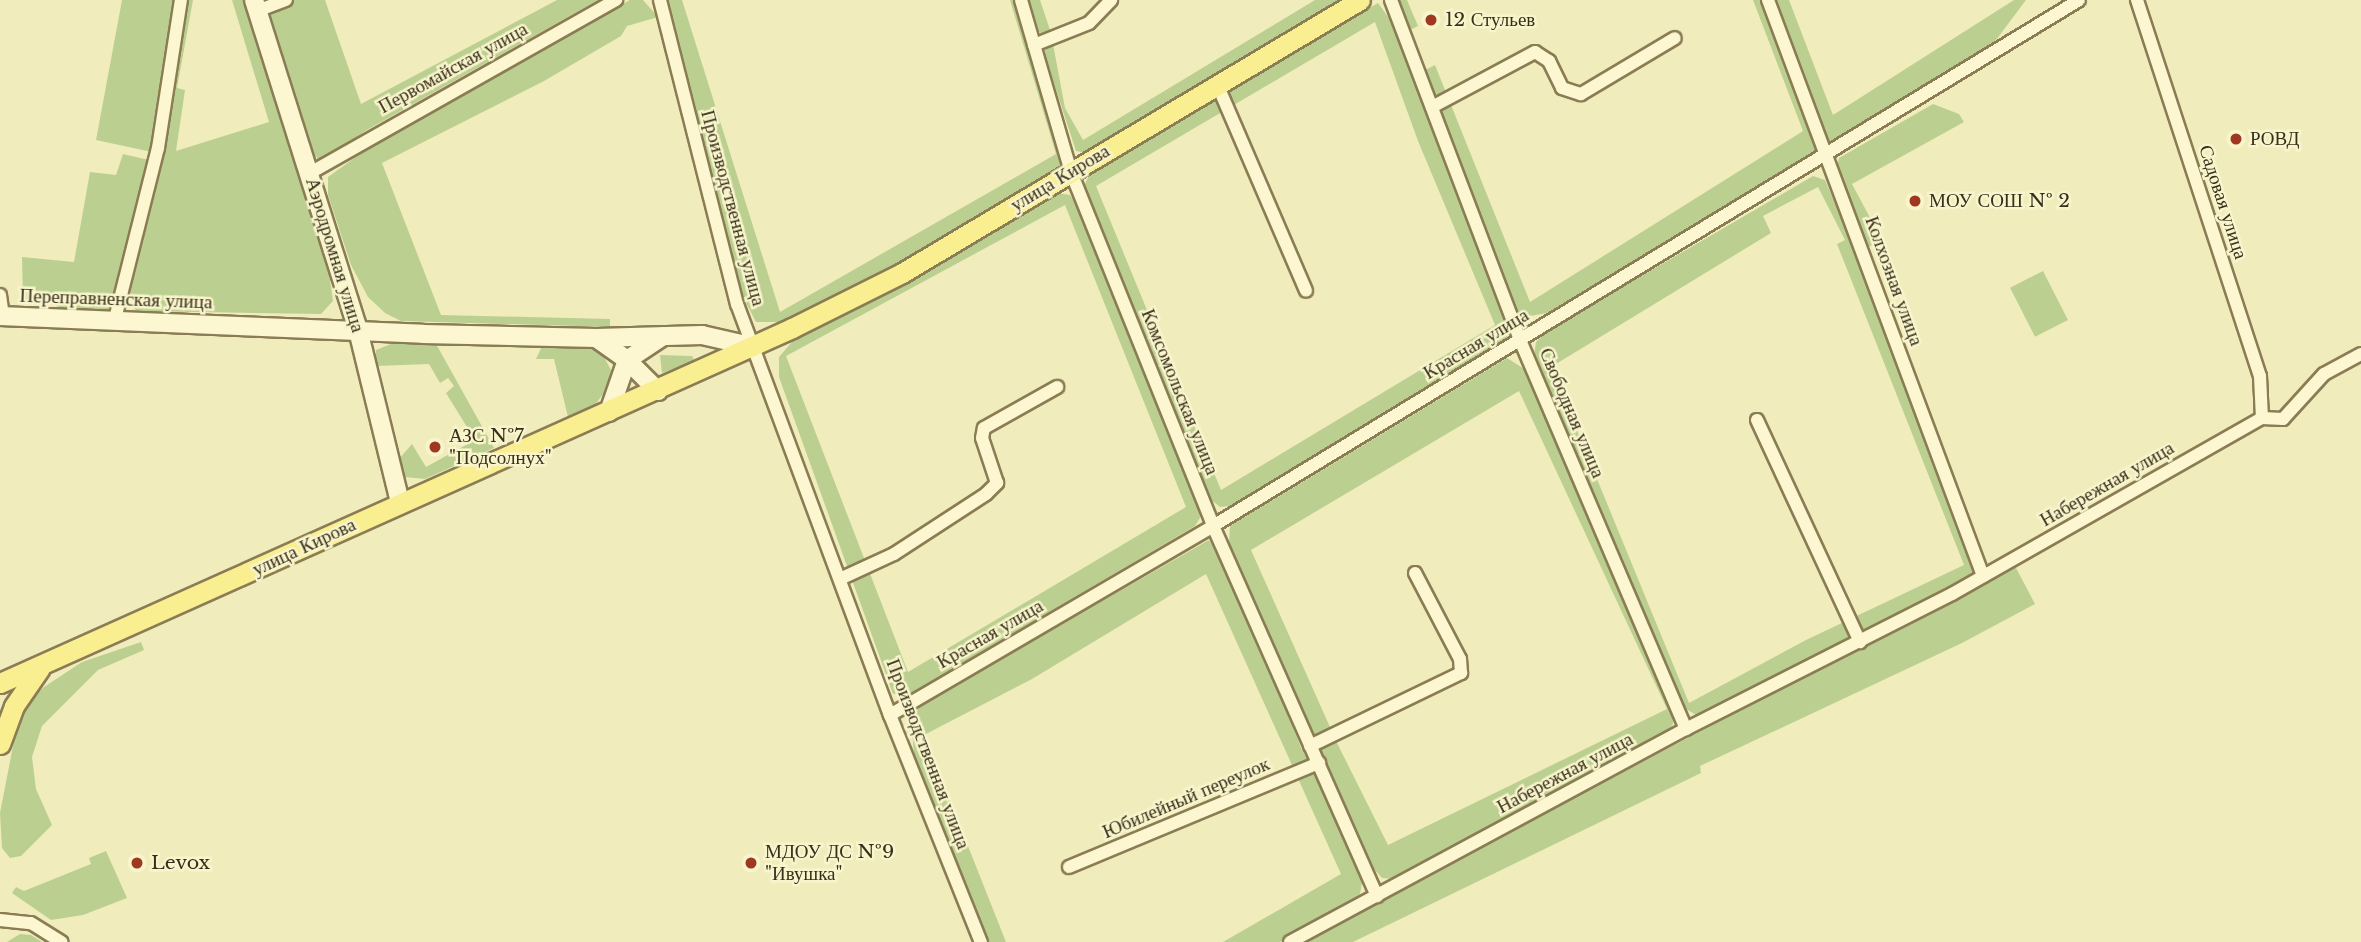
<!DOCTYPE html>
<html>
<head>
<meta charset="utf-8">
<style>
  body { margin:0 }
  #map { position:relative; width:2361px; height:942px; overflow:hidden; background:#f1ecbc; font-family:"Libre Baskerville",serif }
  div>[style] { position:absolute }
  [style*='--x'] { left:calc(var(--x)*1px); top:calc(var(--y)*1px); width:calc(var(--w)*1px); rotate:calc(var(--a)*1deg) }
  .green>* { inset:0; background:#bbd090; transform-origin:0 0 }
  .roads { filter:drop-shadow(2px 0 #8a7c54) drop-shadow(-2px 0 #8a7c54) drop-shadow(0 2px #8a7c54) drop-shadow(0 -2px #8a7c54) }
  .street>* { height:12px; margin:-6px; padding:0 6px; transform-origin:6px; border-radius:6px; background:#fcf7d0 }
  .secondary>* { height:18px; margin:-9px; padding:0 9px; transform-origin:9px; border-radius:9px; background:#fcf7d0 }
  .primary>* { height:19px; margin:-9.5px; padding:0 9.5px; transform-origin:9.5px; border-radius:9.5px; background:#f9ee90 }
  .dots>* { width:19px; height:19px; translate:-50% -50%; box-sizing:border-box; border:4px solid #f8f4cc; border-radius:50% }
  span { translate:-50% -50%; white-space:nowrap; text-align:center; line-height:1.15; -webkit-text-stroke:5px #f8f4cc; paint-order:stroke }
  .poi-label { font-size:19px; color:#382f1a }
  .left { translate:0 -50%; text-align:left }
  .street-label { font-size:19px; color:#382f1a }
</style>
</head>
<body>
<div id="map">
  <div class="green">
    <div style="clip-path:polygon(122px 0,176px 0,152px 152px,96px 140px)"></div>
    <div style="clip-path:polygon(184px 0,193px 0,177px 88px,185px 90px,176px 151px,269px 122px,232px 0,246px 0,327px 259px,333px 301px,321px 314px,137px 311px,130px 305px,125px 294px)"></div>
    <div style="clip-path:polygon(264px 0,325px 0,361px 104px,557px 0,598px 0,365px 131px,328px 158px,318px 159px,312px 152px)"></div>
    <div style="clip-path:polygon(630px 0,643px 0,658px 17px,627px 26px,621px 36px,544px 81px,382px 163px,441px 315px,610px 319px,610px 327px,401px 321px,385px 313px,368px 297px,351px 265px,328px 195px,328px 177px,392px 131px)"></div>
    <div style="clip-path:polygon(667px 0,682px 0,780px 312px,1056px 154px,1010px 0,1018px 0,1063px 167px,844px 294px,785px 322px,756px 322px,744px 299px)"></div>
    <div style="clip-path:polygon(1027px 0,1040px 0,1051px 33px,1042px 34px,1036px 29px)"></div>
    <div style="clip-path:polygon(1315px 0,1347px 0,1087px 153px,1076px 151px,1044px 53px,1047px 46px,1053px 44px,1065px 108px,1083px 140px)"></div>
    <div style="clip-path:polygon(1399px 0,1407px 0,1418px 26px,1410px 30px)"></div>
    <div style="clip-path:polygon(1753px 0,1764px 0,1819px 151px,1547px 313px,1518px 318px,1425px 70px,1435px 65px,1530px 302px,1803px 131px)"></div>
    <div style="clip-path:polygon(1772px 0,1789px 0,1833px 115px,2014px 0,2026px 0,1993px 44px,1831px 145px,1817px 120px)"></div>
    <div style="clip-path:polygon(evenodd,1378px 3px,1397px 29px,1510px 328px,1507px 339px,1496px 346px,1230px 506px,1220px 507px,1210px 499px,1197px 472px,1084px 186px,1092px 169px,1378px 3px,1375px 22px,1418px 141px,1495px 325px,1221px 490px,1096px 186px,1375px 22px)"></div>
    <div style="clip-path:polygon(1933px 104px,1959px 114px,1964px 122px,1852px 184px,1882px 240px,1867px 248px,1837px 166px,1839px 158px)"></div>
    <div style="clip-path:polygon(123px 154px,149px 160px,109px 309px,61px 309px,53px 303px,23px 301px,22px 257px,74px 262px,90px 172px,116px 175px)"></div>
    <div style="clip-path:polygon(evenodd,1813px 176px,1825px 180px,1862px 264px,1974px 575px,1698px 716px,1686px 709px,1673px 682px,1534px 355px,1536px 342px,1547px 331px,1813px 176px,1818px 187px,1845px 240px,1837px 244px,1964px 565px,1806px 640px,1689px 703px,1551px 367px,1771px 233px,1763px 216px,1818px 187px)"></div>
    <div style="clip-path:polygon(evenodd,1057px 193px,1070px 195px,1075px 203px,1199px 503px,1200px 518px,1195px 526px,908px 695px,893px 694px,779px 377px,779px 357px,792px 342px,1057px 193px,1065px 205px,1186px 507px,908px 672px,786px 356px,1065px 205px)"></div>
    <div style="left:2043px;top:271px;width:55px;height:37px;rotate:63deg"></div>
    <div style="clip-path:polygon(396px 342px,435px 342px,494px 448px,425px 479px,405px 477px,398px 460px,412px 444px,426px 467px,475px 440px,446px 393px,454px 386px,448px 378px,440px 383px,429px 364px,376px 366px,376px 350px)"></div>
    <div style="clip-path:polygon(544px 342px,598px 346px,611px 370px,609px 386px,595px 405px,568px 417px,554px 359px,536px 359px)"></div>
    <div style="clip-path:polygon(660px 355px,692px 356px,695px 361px,662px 373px)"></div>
    <div style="clip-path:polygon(evenodd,1507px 358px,1526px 370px,1672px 708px,1673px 724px,1665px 736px,1396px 879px,1382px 878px,1368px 862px,1305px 721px,1229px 543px,1230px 526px,1507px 358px,1519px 391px,1667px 709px,1388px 845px,1338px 745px,1251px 550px,1519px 391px)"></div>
    <div style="clip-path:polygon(1209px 540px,1229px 570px,1302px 750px,1324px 788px,1363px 877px,1360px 894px,1344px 909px,1280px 942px,1223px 942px,1341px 874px,1206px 574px,1032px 679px,924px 735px,1006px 942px,989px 942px,914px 755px,911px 717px,922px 704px)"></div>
    <div style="clip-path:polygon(2015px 566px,2035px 604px,1962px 643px,1700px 766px,1701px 773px,1353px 942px,1300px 942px)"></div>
    <div style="clip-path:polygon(141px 642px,144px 650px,98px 670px,42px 726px,32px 757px,36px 789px,52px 825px,21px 856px,10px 858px,2px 848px,0 813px,20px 710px,44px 687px,82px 662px)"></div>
    <div style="clip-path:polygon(106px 851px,127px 898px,83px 915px,51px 920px,12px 893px,16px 887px,24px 891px,91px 864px,89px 858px)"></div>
    <div style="clip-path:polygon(20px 934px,31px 935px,42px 942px,7px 942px)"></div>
  </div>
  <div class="roads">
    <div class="street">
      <div style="--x:660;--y:0;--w:314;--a:75.8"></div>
      <div style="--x:737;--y:304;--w:439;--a:69.6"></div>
      <div style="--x:890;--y:715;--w:245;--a:68.2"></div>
      <div style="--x:1021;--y:0;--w:179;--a:73.8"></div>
      <div style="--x:1071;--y:172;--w:381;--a:68.1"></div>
      <div style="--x:1213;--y:526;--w:405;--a:66.1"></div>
      <div style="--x:1391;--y:0;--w:364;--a:69.2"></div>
      <div style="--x:1520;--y:340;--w:423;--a:66.9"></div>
      <div style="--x:1768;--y:0;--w:615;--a:69.53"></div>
      <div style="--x:2137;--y:0;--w:396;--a:71.9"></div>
      <div style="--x:2260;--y:376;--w:42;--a:87.3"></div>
      <div style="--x:257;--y:11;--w:31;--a:-21"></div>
      <div style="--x:1034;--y:45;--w:59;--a:-21.8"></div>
      <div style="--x:1089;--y:23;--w:32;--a:-46"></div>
      <div style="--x:1217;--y:84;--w:225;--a:66.7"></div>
      <div style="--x:1432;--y:107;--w:117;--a:-28.1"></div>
      <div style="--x:1535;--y:52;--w:17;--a:33"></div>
      <div style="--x:1549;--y:61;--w:30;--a:64"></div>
      <div style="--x:1562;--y:88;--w:20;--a:18"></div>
      <div style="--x:1581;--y:94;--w:109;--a:-30.8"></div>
      <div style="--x:310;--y:173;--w:352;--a:-29.5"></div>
      <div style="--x:0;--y:295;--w:21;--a:82"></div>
      <div style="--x:115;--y:319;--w:176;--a:-75.9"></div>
      <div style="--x:158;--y:148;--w:150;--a:-81.2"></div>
      <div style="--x:1757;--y:420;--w:245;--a:65.1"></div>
      <div style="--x:842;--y:578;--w:57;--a:-24.8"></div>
      <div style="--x:894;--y:554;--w:110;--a:-33.1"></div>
      <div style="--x:986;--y:494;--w:16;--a:-45"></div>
      <div style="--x:997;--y:483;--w:47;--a:-108.4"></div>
      <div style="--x:982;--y:438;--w:10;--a:-79"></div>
      <div style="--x:984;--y:428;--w:84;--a:-29.3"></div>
      <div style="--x:890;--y:715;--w:374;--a:-30.3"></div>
      <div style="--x:1213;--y:526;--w:1013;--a:-31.27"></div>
      <div style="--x:1310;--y:746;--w:168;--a:-25.8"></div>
      <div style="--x:1461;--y:673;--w:14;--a:-94"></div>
      <div style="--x:1460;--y:659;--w:97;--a:-117.6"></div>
      <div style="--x:1069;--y:867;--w:271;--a:-22.6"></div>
      <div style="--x:0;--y:920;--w:31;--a:6"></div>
      <div style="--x:31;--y:923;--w:36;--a:32"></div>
      <div style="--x:1290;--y:942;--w:450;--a:-28.3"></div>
      <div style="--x:1686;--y:729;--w:298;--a:-26.9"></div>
      <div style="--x:1952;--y:594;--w:356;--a:-29.6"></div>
      <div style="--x:2262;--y:418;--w:21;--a:3"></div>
      <div style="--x:2283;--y:419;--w:61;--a:-47.7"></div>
      <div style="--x:2324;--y:374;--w:42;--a:-28.4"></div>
    </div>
    <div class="secondary">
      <div style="--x:254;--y:0;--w:346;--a:72.5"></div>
      <div style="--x:358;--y:330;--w:177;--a:76.3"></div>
      <div style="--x:0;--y:316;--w:423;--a:2.4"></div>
      <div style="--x:423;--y:334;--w:173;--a:1.3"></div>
      <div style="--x:596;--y:338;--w:106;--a:-1.6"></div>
      <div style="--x:702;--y:335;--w:54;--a:12.8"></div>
      <div style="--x:596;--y:338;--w:38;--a:35"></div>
      <div style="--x:627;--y:360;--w:44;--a:45"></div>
      <div style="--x:609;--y:412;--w:55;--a:-70.9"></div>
      <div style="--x:627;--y:360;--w:43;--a:-33.7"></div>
    </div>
    <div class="primary">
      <div style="--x:0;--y:683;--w:868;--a:-24.14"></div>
      <div style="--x:792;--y:328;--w:123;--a:-26.6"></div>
      <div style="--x:902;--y:273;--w:533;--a:-30.8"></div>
      <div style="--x:0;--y:744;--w:40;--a:-69.8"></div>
      <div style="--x:14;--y:706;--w:46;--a:-55.6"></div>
    </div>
  </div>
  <div class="dots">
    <div style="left:1431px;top:20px;background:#9e391f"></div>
    <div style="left:2236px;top:139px;background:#9e391f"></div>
    <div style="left:1915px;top:201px;background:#9e391f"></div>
    <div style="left:435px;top:447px;background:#9e391f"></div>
    <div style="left:137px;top:863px;background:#9e391f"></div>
    <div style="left:751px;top:863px;background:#9e391f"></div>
  </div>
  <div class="poi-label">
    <span class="left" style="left:1445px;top:20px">12 Стульев</span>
    <span class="left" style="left:2250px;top:139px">РОВД</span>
    <span class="left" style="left:1929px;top:201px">МОУ СОШ № 2</span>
    <span class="left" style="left:449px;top:447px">АЗС №7<br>"Подсолнух"</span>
    <span class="left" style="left:765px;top:863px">МДОУ ДС №9<br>"Ивушка"</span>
    <span class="left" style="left:151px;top:863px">Levox</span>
  </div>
  <div class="street-label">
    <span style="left:453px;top:68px;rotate:-29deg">Первомайская улица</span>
    <span style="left:1060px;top:178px;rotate:-31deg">улица Кирова</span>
    <span style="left:2223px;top:202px;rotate:72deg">Садовая улица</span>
    <span style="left:733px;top:208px;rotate:75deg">Производственная улица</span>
    <span style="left:335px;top:255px;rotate:73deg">Аэродромная улица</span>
    <span style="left:1894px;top:281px;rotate:70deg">Колхозная улица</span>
    <span style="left:116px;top:299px;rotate:2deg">Переправненская улица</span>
    <span style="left:1476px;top:344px;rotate:-31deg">Красная улица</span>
    <span style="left:1180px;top:392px;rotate:68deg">Комсомольская улица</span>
    <span style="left:1572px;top:413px;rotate:67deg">Свободная улица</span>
    <span style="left:2107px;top:484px;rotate:-30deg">Набережная улица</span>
    <span style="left:304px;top:547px;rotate:-25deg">улица Кирова</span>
    <span style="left:990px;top:634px;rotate:-30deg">Красная улица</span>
    <span style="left:928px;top:754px;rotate:69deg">Производственная улица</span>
    <span style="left:1565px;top:773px;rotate:-28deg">Набережная улица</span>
    <span style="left:1186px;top:798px;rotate:-23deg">Юбилейный переулок</span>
  </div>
</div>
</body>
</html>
